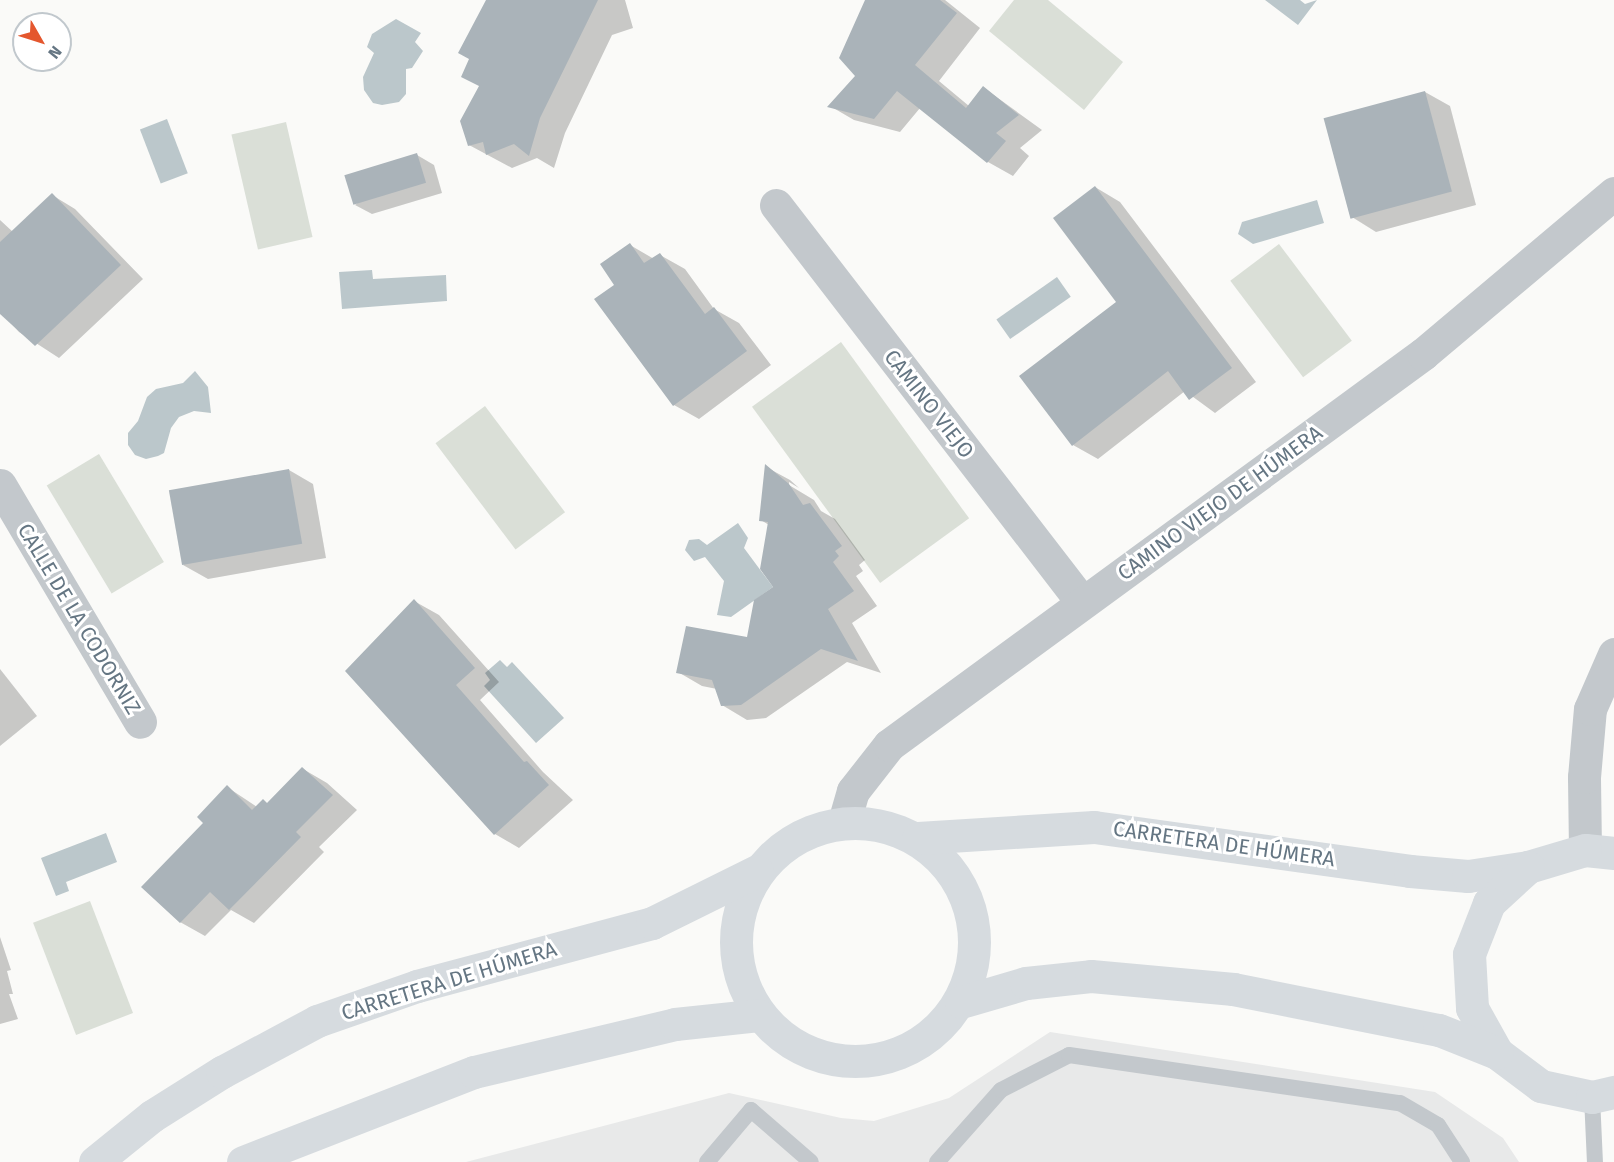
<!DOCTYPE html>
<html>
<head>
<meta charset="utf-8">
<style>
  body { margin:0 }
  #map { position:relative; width:1614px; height:1162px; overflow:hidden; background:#fafaf8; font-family:"Fira Sans",sans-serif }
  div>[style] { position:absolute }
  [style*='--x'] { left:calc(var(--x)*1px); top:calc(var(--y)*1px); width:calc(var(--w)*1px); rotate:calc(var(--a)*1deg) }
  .built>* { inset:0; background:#e8e9e9 }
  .green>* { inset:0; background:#dadfd7; transform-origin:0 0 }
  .water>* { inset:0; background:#bbc7cb; transform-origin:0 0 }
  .shadow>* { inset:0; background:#0003 }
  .building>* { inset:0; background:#aab3b9; transform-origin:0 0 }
  .lane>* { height:16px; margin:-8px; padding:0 8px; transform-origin:8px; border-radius:8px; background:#c3c8cc }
  .street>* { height:33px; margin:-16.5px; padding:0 16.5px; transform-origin:16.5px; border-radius:16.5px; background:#c3c8cc }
  .secondary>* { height:33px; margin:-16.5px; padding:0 16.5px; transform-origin:16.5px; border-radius:16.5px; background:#d6dbdf }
  .secondary>.ring { margin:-16.5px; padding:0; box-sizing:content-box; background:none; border:33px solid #d6dbdf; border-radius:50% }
  span { translate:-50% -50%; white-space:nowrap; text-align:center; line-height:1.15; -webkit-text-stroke:6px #fff; paint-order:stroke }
  .street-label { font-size:21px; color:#657683 }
  .north { position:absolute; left:12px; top:12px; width:60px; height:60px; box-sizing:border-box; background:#fff; border:2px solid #c1c8cd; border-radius:50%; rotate:129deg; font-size:16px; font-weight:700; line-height:24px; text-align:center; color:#657683 }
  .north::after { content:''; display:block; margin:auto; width:21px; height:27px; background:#e4572e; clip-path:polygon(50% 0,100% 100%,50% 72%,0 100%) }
</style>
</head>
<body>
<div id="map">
  <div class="built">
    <div style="clip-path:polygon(1050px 1032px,1435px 1092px,1503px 1138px,1519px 1162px,466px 1162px,729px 1093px,841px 1118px,874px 1121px,949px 1098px)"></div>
  </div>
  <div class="green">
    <div style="clip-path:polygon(1014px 0,1048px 0,1123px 62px,1084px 110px,989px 31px)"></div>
    <div style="left:286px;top:122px;width:118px;height:56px;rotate:77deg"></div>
    <div style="left:1279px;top:244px;width:121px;height:61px;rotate:53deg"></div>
    <div style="left:841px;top:342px;width:218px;height:110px;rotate:54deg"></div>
    <div style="left:485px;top:406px;width:133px;height:62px;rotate:53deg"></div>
    <div style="left:99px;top:454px;width:126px;height:61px;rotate:59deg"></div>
    <div style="left:90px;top:901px;width:120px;height:61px;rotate:69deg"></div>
  </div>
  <div class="water">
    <div style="clip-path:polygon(1265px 0,1300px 0,1305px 4px,1317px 0,1298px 25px)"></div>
    <div style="clip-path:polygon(396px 19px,421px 33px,415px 42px,423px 51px,412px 68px,406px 69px,406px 94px,399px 102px,382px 105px,373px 103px,364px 90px,363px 77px,374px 53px,367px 47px,372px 34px)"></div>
    <div style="left:167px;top:119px;width:58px;height:29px;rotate:69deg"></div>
    <div style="clip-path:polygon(1317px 200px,1324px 223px,1253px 244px,1238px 234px,1242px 222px)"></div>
    <div style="clip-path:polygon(372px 270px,373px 279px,446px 275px,447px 301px,342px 309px,339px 272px)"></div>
    <div style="left:1057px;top:277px;width:24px;height:74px;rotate:55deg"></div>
    <div style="clip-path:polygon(195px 371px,208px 387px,211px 413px,194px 411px,179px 417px,171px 428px,164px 453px,158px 456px,146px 459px,135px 455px,128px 445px,128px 433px,138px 421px,147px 397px,156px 389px,183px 383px)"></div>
    <div style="clip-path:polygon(738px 523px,748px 538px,744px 548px,773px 587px,731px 617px,717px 615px,724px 581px,705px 557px,694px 561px,685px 550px,689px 540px,699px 539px,707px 545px)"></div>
    <div style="clip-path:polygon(500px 660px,507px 667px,512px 662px,564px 718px,536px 743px,484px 686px,490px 680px,485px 673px)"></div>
    <div style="clip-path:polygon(106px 833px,117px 862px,66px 882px,69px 891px,56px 896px,41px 858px)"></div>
  </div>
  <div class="shadow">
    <div style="clip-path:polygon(503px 0,625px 0,633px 28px,612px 35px,565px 133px,554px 168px,537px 158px,512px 168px,469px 145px)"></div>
    <div style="clip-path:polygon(867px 0,945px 0,980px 28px,939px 81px,969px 106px,984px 88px,1042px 130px,1020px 148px,1029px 156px,1013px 176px,988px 162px,920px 108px,900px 132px,854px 120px,830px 106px,857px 76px)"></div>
    <div style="clip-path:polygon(1425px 92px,1450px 106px,1476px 205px,1376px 232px,1352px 217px)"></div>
    <div style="clip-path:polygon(417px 155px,434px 165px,442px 193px,372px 214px,355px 205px)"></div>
    <div style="clip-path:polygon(1095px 187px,1120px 202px,1256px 382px,1215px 413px,1185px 391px,1098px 459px,1073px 445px,1118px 302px)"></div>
    <div style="clip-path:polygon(52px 195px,75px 209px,143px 279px,59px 358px,19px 332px,0 311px,0 220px,13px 232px)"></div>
    <div style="clip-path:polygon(630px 245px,654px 259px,660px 255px,685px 269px,714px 309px,739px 323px,771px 365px,699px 419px,674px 405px,616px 285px)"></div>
    <div style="clip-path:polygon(766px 467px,790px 480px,799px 488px,789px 482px,789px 485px,814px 500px,821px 511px,835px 519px,865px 560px,859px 565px,863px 571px,856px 576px,877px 606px,852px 623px,881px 673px,847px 662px,766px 718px,747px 720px,722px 705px,717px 689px,702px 686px,678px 672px,749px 639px,775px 587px,769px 525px,761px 520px)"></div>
    <div style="clip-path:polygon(289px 470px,313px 484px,326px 558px,208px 579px,183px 565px)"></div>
    <div style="clip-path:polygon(414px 601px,439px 615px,499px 682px,480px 700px,543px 772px,573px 800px,519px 848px,495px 834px)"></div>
    <div style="clip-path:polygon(0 669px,37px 716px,0 746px)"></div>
    <div style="clip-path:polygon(303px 769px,327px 783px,357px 810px,319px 847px,324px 852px,254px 923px,231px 910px,205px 936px,180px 922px,205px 822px,227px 787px,257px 807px,268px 804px)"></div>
    <div style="clip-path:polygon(0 937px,11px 970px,7px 971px,13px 994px,9px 994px,18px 1019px,0 1024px)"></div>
  </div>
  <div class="building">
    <div style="clip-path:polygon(486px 0,598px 0,540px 118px,529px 156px,514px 144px,486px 155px,483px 142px,468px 146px,460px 121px,479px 86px,461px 77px,469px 59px,458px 53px)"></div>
    <div style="clip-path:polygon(865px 0,940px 0,957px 13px,915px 65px,966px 108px,983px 86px,1019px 115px,996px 133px,1006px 141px,987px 163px,897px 91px,874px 119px,827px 107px,855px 76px,839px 58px)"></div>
    <div style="left:1425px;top:91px;width:104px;height:105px;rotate:75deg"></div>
    <div style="left:417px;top:153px;width:31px;height:76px;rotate:73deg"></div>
    <div style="clip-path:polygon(1095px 186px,1232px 368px,1189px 400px,1168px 371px,1072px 446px,1019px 376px,1116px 302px,1053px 218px)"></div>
    <div style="clip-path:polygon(52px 193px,121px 265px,35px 346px,0 314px,0 242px)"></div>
    <div style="clip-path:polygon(630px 243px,644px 263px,660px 253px,705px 314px,714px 307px,747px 351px,673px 406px,594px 299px,614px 285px,600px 264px)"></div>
    <div style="clip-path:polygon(765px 464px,789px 484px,803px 505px,810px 503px,842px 546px,835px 551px,839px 556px,833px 562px,854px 591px,828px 609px,858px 661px,821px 649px,741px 705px,721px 706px,712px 680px,676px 673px,686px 626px,747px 637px,754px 600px,773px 587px,760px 569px,768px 522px,759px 521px)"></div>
    <div style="left:289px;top:469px;width:76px;height:122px;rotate:80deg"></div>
    <div style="clip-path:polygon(414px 599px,475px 668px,456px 685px,524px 762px,527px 761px,549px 785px,494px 835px,345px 671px)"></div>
    <div style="clip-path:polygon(302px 767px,333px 795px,296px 832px,301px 837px,229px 910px,210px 892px,180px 923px,141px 887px,203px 823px,197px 817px,227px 785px,252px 810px,263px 799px,267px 803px)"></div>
  </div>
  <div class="lane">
    <div style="--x:1592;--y:1097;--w:65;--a:87.4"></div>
    <div style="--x:707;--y:1162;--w:68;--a:-49.8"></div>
    <div style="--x:751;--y:1110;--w:79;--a:40.9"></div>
    <div style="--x:937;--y:1162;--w:96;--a:-48.4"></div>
    <div style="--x:1001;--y:1090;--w:76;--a:-27.2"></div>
    <div style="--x:1069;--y:1055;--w:334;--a:8.3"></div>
    <div style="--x:1400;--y:1103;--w:44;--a:30.1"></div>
    <div style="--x:1438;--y:1125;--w:44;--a:57"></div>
  </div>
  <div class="street">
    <div style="--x:776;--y:205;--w:501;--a:52.38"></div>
    <div style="--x:0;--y:485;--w:275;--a:59.4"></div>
    <div style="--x:844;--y:822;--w:32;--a:-74"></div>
    <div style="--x:853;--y:791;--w:58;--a:-52"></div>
    <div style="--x:889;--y:745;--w:662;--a:-36.21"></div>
    <div style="--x:1423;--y:354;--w:250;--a:-40.1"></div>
    <div style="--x:1585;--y:850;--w:73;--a:-90.8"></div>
    <div style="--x:1584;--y:777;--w:68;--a:-85"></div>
    <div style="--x:1590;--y:709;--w:60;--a:-66.4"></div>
  </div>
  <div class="secondary">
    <div class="ring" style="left:736px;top:823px;width:205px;height:205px"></div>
    <div style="--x:918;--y:838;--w:176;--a:-3.6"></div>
    <div style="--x:1094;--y:827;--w:319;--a:7.9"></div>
    <div style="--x:1410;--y:871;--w:58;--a:4.9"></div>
    <div style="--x:1468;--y:876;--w:61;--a:-8.5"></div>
    <div style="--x:1614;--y:853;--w:29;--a:-174"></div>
    <div style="--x:1585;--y:850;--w:59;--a:163.4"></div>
    <div style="--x:1528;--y:867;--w:53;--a:137.3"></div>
    <div style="--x:1489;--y:903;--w:55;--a:111.4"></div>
    <div style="--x:1469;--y:954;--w:54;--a:86.8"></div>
    <div style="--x:1472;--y:1008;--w:51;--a:60.9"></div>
    <div style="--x:1497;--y:1053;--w:55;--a:36.9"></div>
    <div style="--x:1541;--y:1086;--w:52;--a:12.2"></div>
    <div style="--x:1592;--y:1097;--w:23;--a:-13"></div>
    <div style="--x:961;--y:1002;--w:68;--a:-16.3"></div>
    <div style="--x:1026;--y:983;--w:65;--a:-6.1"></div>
    <div style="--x:1091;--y:976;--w:143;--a:5.2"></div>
    <div style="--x:1233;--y:989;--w:210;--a:11.3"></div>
    <div style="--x:1439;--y:1030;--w:62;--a:21.6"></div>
    <div style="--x:95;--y:1162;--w:73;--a:-38.9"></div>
    <div style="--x:152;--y:1116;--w:83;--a:-32.2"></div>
    <div style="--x:222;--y:1072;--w:108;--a:-28.2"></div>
    <div style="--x:317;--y:1021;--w:106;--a:-19.3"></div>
    <div style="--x:417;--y:986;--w:243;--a:-15"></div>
    <div style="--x:652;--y:923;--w:117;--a:-26.3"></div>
    <div style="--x:243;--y:1162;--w:248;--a:-21.3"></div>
    <div style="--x:474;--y:1072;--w:207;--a:-13.4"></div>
    <div style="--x:675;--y:1024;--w:84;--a:-6.1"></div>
  </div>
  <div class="street-label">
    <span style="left:929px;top:404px;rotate:52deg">CAMINO VIEJO</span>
    <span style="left:1220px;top:503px;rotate:-36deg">CAMINO VIEJO DE HÚMERA</span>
    <span style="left:79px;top:619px;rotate:59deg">CALLE DE LA CODORNIZ</span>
    <span style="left:1224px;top:844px;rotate:8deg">CARRETERA DE HÚMERA</span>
    <span style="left:449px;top:981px;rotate:-17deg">CARRETERA DE HÚMERA</span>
  </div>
  <div class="north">N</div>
</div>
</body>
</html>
